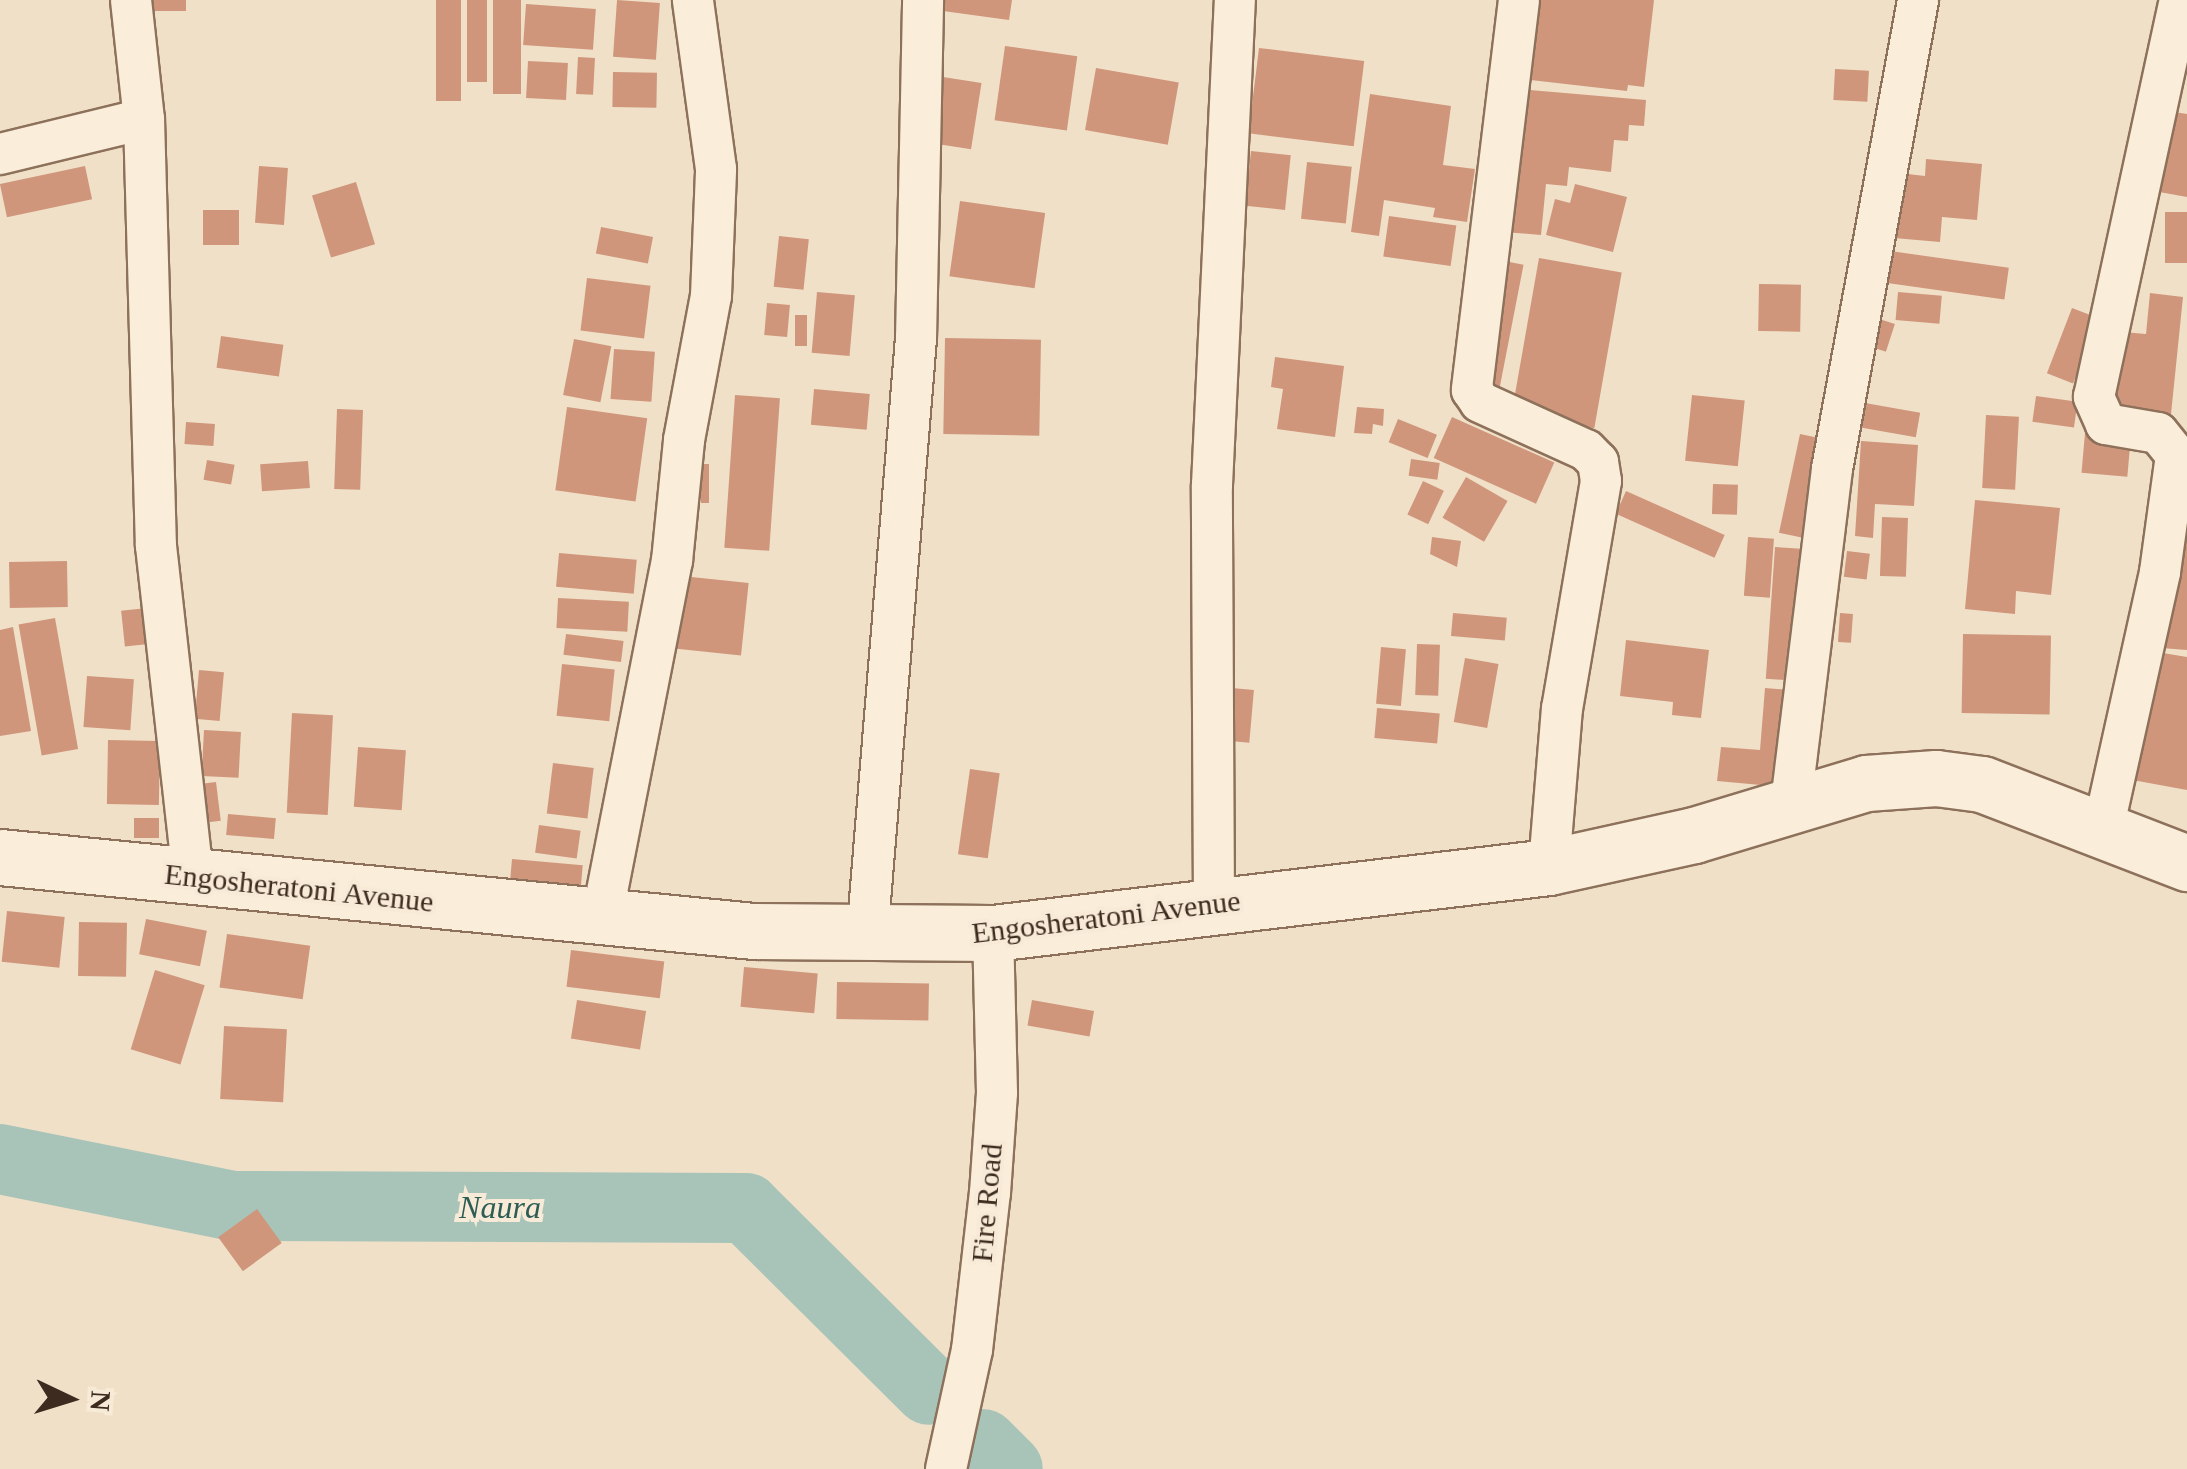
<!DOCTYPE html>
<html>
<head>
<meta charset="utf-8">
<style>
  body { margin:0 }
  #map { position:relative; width:2187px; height:1469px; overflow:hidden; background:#f0e0c7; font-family:Georgia,serif }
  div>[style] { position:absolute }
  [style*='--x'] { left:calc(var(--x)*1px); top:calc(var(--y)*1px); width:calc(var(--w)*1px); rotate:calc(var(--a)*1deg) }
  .river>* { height:70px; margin:-35px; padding:0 35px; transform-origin:35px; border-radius:35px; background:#a8c4b9 }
  .building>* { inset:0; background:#cf967c; transform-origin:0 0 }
  .roads { filter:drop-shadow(2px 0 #8d715b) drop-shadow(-2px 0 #8d715b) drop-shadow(0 2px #8d715b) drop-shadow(0 -2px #8d715b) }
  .street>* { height:40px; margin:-20px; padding:0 20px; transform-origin:20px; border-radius:20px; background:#faeedb }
  .secondary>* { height:55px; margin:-27.5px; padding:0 27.5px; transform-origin:27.5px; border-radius:27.5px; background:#faeedb }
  span { translate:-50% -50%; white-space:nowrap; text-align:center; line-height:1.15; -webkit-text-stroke:8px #f7ebd7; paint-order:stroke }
  .street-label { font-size:30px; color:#3d2b1f }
  .water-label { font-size:32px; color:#2e5d55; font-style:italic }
  .north { position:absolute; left:20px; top:1349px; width:100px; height:100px; -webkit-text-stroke:8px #f7ebd7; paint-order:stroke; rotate:94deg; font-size:28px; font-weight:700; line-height:40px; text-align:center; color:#3d2b1f }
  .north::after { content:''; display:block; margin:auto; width:35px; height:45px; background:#3d2b1f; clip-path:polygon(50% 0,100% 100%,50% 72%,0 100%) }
</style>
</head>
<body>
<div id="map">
  <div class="river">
    <div style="--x:0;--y:1159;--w:238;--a:11.4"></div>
    <div style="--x:233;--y:1206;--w:513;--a:0.22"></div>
    <div style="--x:746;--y:1208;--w:258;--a:44.8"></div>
    <div style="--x:983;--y:1444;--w:35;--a:45"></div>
  </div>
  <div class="building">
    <div style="left:146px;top:0;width:40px;height:11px"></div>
    <div style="left:436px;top:0;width:25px;height:101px"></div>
    <div style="left:467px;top:0;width:20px;height:82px"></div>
    <div style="left:493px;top:0;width:28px;height:94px"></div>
    <div style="left:617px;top:0;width:43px;height:57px;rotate:4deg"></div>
    <div style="clip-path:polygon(945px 0,1012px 0,1009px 20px,943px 11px)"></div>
    <div style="clip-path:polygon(1531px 0,1654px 0,1644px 87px,1628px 85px,1627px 91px,1522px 79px)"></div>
    <div style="left:526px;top:4px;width:70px;height:41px;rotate:4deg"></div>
    <div style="left:1005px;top:46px;width:73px;height:75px;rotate:8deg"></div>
    <div style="left:1259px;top:48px;width:106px;height:86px;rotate:7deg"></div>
    <div style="left:578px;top:57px;width:17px;height:37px;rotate:3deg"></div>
    <div style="left:528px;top:61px;width:40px;height:37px;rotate:3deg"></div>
    <div style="left:1096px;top:68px;width:84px;height:63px;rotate:10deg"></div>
    <div style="left:1835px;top:69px;width:34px;height:31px;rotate:3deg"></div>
    <div style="left:613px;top:72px;width:44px;height:35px;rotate:1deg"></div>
    <div style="left:943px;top:77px;width:39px;height:67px;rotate:9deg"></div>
    <div style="clip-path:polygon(1518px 89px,1646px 100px,1644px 126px,1629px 125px,1628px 141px,1614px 140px,1611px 172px,1569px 167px,1567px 186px,1546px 184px,1541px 235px,1504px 232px)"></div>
    <div style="clip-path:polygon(1370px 94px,1451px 106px,1443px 165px,1475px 169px,1467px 222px,1433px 217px,1435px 208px,1384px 200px,1379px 236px,1351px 232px)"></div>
    <div style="clip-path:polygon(2161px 110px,2187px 114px,2187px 197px,2148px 190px)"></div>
    <div style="left:1251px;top:151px;width:40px;height:55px;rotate:6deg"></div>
    <div style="clip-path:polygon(1926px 159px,1982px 164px,1977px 220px,1942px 217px,1940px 242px,1894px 238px,1899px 173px,1925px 176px)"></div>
    <div style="left:1307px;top:162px;width:45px;height:57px;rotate:6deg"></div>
    <div style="left:85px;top:166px;width:34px;height:87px;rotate:78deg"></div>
    <div style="left:259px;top:166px;width:29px;height:57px;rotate:4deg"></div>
    <div style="left:356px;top:182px;width:65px;height:46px;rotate:73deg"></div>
    <div style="clip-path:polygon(1575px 184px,1627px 197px,1613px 252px,1546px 235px,1555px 199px,1570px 203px)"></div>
    <div style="left:960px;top:201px;width:86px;height:76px;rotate:8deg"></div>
    <div style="left:203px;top:210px;width:36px;height:35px"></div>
    <div style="left:2165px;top:212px;width:22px;height:51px"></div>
    <div style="left:1389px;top:216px;width:68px;height:41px;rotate:8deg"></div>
    <div style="left:601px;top:227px;width:53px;height:27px;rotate:11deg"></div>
    <div style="left:779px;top:236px;width:30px;height:51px;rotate:6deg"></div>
    <div style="left:1890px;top:251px;width:120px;height:32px;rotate:8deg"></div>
    <div style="left:1539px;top:258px;width:84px;height:158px;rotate:10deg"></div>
    <div style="left:1499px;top:260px;width:25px;height:129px;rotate:11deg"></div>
    <div style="left:587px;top:278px;width:64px;height:53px;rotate:7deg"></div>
    <div style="left:1759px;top:284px;width:42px;height:47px;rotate:1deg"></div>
    <div style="left:817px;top:292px;width:38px;height:61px;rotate:5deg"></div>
    <div style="left:1898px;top:292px;width:44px;height:28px;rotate:5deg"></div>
    <div style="clip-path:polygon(2150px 293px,2183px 297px,2170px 424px,2114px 418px,2123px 332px,2146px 334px)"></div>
    <div style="left:767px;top:303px;width:23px;height:32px;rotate:5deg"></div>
    <div style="left:2072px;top:308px;width:28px;height:70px;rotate:21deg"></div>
    <div style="left:795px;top:315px;width:12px;height:31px"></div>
    <div style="left:1873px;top:317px;width:23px;height:29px;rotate:18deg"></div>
    <div style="left:221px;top:336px;width:63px;height:32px;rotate:8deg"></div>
    <div style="left:945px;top:338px;width:96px;height:96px;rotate:1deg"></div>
    <div style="left:574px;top:339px;width:38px;height:57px;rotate:11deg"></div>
    <div style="left:614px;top:349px;width:41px;height:50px;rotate:4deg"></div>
    <div style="clip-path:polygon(1275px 357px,1344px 366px,1335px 437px,1277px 429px,1283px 389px,1271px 387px)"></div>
    <div style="left:814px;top:389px;width:56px;height:36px;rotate:5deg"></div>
    <div style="left:735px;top:395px;width:45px;height:153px;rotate:4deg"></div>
    <div style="left:1692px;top:395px;width:53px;height:66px;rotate:6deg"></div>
    <div style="left:2036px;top:396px;width:42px;height:26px;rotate:8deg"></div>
    <div style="left:1865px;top:403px;width:56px;height:25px;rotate:10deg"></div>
    <div style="left:567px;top:407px;width:81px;height:84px;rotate:8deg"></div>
    <div style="clip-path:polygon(1357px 407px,1384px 409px,1383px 426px,1373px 424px,1372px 434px,1354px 433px)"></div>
    <div style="left:337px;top:409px;width:26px;height:80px;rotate:2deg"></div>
    <div style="left:1986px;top:415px;width:33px;height:73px;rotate:3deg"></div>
    <div style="left:1452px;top:417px;width:112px;height:45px;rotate:24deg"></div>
    <div style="left:1398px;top:419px;width:42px;height:25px;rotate:22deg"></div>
    <div style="left:186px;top:422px;width:29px;height:22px;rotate:4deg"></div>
    <div style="left:2085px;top:433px;width:46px;height:40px;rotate:5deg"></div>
    <div style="left:1800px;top:434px;width:29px;height:101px;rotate:12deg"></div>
    <div style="clip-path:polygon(1861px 441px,1918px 445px,1914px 506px,1875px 504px,1873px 538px,1855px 536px)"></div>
    <div style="left:1411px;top:459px;width:29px;height:17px;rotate:8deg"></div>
    <div style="left:207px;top:460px;width:28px;height:20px;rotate:10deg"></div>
    <div style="left:308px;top:461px;width:27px;height:48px;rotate:86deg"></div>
    <div style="left:701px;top:464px;width:8px;height:39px"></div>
    <div style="clip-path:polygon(2187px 472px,2187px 650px,2161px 648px)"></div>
    <div style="left:1466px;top:477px;width:48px;height:47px;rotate:30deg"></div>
    <div style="left:1423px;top:481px;width:23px;height:37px;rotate:25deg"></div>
    <div style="left:1713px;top:484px;width:25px;height:30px;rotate:2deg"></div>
    <div style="left:1626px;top:491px;width:108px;height:25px;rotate:24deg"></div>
    <div style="clip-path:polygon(1975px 500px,2060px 508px,2051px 595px,2016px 591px,2015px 614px,1965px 609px)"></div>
    <div style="left:1882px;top:517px;width:26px;height:59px;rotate:2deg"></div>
    <div style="clip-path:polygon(1432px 537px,1461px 541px,1457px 567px,1430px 554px)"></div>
    <div style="left:1748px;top:537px;width:26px;height:59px;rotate:4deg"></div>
    <div style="left:1775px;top:547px;width:30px;height:132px;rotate:4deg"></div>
    <div style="left:1847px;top:551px;width:23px;height:26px;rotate:7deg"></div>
    <div style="left:559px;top:553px;width:78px;height:34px;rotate:5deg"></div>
    <div style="left:67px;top:561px;width:46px;height:58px;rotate:89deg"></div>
    <div style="left:682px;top:576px;width:67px;height:73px;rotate:6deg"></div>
    <div style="left:558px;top:598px;width:71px;height:30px;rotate:3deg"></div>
    <div style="left:147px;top:608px;width:36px;height:26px;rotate:84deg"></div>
    <div style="left:1453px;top:613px;width:54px;height:23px;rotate:5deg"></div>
    <div style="left:1840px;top:613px;width:13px;height:29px;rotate:4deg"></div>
    <div style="left:55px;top:618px;width:133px;height:37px;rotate:80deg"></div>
    <div style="clip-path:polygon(13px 627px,31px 731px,0 736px,0 630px)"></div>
    <div style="left:566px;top:634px;width:58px;height:21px;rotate:7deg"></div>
    <div style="left:1963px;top:634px;width:88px;height:79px;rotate:1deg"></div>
    <div style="clip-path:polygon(1626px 640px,1709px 650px,1701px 718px,1672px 715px,1673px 702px,1620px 696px)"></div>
    <div style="left:1417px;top:644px;width:23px;height:51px;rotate:2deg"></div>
    <div style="left:1381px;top:647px;width:25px;height:57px;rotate:5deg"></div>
    <div style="clip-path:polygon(2151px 651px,2187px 657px,2187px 790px,2127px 779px)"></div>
    <div style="left:1465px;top:658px;width:34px;height:65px;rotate:10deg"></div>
    <div style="left:562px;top:664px;width:53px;height:52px;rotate:6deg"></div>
    <div style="left:199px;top:670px;width:25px;height:49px;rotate:5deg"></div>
    <div style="left:87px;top:676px;width:47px;height:51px;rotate:4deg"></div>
    <div style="left:1232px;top:688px;width:22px;height:53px;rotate:5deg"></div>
    <div style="clip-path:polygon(1765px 688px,1791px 690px,1782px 787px,1717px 781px,1721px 747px,1760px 750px)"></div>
    <div style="left:1377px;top:708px;width:63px;height:30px;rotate:5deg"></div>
    <div style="left:292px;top:713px;width:41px;height:100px;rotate:3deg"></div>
    <div style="left:204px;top:730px;width:37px;height:46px;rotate:3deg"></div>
    <div style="left:108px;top:740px;width:52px;height:64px;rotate:1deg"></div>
    <div style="left:358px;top:747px;width:48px;height:60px;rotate:4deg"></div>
    <div style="left:553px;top:763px;width:41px;height:51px;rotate:7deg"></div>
    <div style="left:970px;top:769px;width:30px;height:86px;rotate:8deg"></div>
    <div style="left:216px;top:782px;width:39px;height:19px;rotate:83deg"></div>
    <div style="left:228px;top:814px;width:48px;height:21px;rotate:5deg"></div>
    <div style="left:159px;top:818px;width:20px;height:25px;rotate:90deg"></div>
    <div style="left:539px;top:825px;width:42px;height:28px;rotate:8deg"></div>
    <div style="left:512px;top:859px;width:71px;height:39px;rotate:5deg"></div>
    <div style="left:7px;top:911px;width:58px;height:51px;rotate:6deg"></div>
    <div style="left:146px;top:919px;width:62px;height:36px;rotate:11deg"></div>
    <div style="left:79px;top:922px;width:48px;height:54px;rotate:1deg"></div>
    <div style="left:227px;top:934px;width:84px;height:54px;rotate:8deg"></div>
    <div style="left:571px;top:950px;width:94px;height:37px;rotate:7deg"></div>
    <div style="left:744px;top:967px;width:74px;height:40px;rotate:5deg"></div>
    <div style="left:155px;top:970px;width:52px;height:83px;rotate:17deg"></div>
    <div style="left:837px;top:982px;width:92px;height:37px;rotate:1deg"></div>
    <div style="left:577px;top:1000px;width:70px;height:39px;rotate:9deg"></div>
    <div style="left:1032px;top:1000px;width:63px;height:26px;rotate:10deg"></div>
    <div style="left:224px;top:1026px;width:63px;height:73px;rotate:3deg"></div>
    <div style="left:257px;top:1209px;width:42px;height:48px;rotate:54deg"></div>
  </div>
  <div class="roads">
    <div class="street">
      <div style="--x:131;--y:0;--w:120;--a:83.8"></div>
      <div style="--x:144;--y:119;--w:427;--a:88.4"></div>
      <div style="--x:156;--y:546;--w:333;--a:83.6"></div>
      <div style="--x:1519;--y:0;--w:393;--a:96.9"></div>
      <div style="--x:1472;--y:390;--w:14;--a:56"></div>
      <div style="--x:1480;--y:402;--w:116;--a:24.4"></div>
      <div style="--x:1586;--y:450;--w:17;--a:45"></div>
      <div style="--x:1598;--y:462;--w:19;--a:81"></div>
      <div style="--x:1601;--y:481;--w:230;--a:99.7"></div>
      <div style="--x:1562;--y:708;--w:160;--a:94.7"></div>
      <div style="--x:0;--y:154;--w:148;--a:-13.7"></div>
      <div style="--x:1791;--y:803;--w:337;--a:-83"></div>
      <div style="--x:1832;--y:469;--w:477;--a:-79.6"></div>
      <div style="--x:2102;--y:834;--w:268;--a:-77.5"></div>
      <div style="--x:2160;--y:572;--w:118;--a:-82.2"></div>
      <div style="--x:2176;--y:455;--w:28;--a:-129"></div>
      <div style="--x:2158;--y:433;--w:53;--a:-170.2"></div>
      <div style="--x:2106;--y:424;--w:30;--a:-114"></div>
      <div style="--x:2094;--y:397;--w:406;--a:-77.8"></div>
      <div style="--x:1214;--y:905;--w:420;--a:-90.3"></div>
      <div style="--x:1212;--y:485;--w:486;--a:-87.3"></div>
      <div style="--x:602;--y:917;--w:363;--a:-78.9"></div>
      <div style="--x:672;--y:561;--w:122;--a:-84.3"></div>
      <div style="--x:684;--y:440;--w:147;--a:-79.4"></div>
      <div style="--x:711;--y:296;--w:127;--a:-87.7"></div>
      <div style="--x:716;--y:169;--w:171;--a:-97.8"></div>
      <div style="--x:867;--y:937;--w:600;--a:-85.32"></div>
      <div style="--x:916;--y:339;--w:339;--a:-88.8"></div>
      <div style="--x:946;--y:1469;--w:122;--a:-77.7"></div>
      <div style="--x:972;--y:1350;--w:158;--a:-83.5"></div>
      <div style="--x:990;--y:1193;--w:100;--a:-86"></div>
      <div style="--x:997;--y:1093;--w:160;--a:-91.4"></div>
    </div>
    <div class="secondary">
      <div style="--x:0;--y:857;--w:758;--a:5.61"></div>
      <div style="--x:754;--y:931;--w:239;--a:0.5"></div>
      <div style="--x:993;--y:933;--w:560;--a:-6.77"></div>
      <div style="--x:1549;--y:867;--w:148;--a:-12.4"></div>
      <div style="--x:1694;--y:835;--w:180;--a:-16.8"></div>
      <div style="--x:1866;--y:783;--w:70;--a:-4.1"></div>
      <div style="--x:1936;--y:778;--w:46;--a:7.4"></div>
      <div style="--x:1982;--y:784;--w:220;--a:21.1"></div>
    </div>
  </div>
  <div class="street-label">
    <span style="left:299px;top:888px;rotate:6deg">Engosheratoni Avenue</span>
    <span style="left:1106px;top:917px;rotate:-7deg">Engosheratoni Avenue</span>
    <span style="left:987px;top:1203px;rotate:-85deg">Fire Road</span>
  </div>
  <div class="water-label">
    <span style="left:500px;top:1207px">Naura</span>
  </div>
  <div class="north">N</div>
</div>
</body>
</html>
